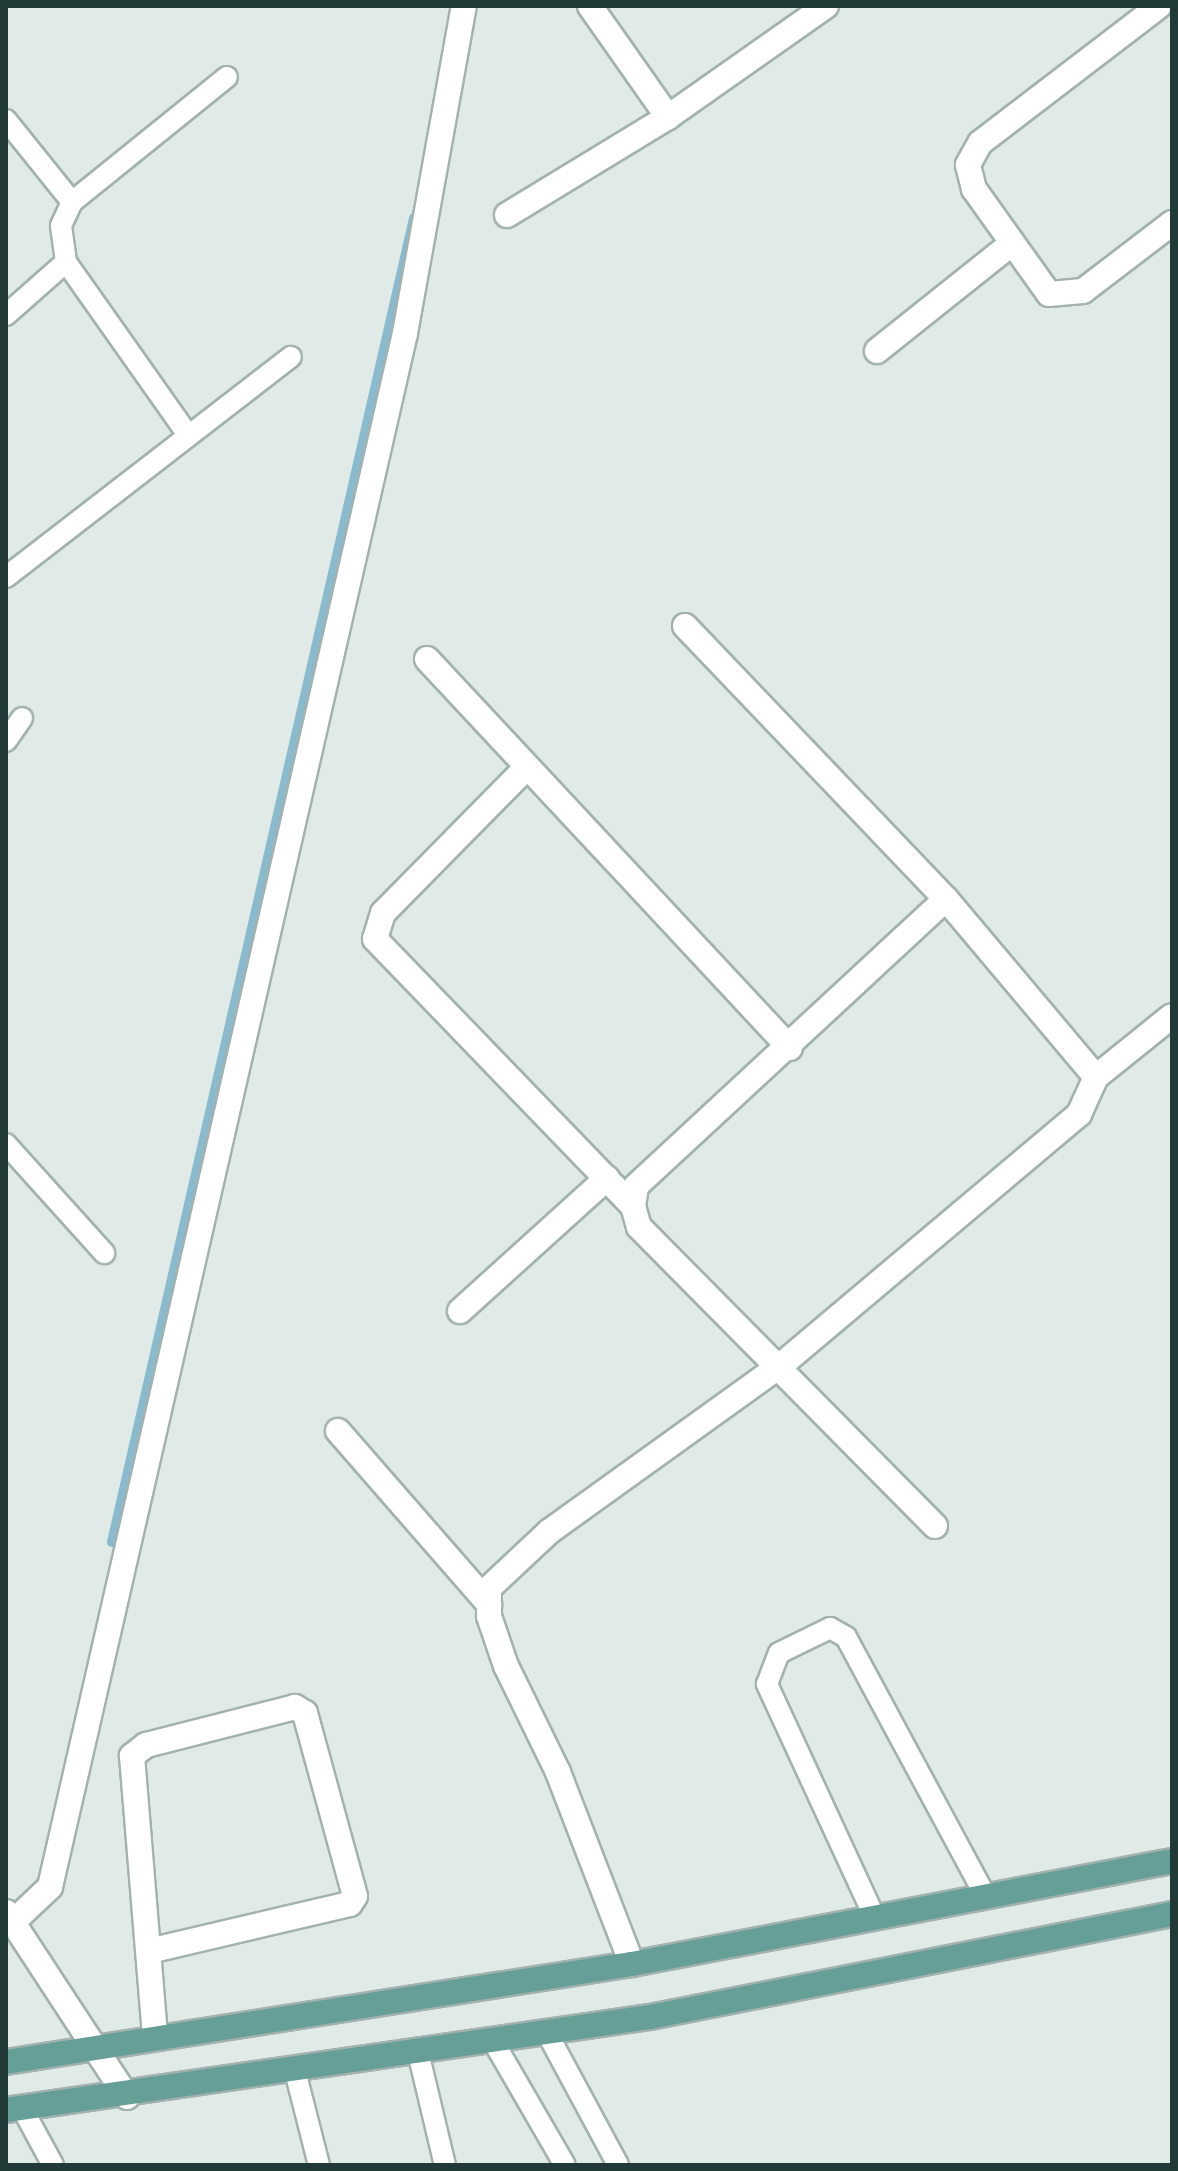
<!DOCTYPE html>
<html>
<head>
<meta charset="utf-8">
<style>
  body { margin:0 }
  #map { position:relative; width:1178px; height:2171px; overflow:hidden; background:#e0ebe7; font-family:"Work Sans",sans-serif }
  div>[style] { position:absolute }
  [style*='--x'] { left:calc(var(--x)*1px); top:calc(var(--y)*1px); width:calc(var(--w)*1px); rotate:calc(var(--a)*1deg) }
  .stream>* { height:10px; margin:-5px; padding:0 5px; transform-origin:5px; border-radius:5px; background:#89bace }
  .roads { filter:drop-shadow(2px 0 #a3b2af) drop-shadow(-2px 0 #a3b2af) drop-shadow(0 2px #a3b2af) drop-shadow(0 -2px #a3b2af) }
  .service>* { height:20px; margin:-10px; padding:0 10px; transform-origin:10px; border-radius:10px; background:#fff }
  .minor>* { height:24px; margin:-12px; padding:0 12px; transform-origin:12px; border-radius:12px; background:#fff }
  .primary>* { height:24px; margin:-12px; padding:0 12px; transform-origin:12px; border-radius:12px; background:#669f98 }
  span { translate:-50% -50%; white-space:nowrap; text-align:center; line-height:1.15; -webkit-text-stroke:7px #f0f7f5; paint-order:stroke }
  .frame { position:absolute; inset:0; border:8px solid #213a37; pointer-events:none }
</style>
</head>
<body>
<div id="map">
  <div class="stream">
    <div style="--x:112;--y:1542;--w:1358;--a:-77.15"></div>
  </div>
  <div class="roads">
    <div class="service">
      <div style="--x:6;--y:120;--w:105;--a:51.2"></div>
      <div style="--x:72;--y:202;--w:26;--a:115"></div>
      <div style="--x:61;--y:226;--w:36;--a:82"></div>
      <div style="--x:66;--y:262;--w:212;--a:54.8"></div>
      <div style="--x:72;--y:202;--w:199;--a:-38.9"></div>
      <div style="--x:6;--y:315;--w:80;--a:-41.5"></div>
      <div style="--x:6;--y:577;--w:360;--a:-37.7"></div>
      <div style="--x:6;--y:741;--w:28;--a:-55"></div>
      <div style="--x:6;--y:1144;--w:147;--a:48"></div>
      <div style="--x:875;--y:1918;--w:258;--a:-114.8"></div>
      <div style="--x:767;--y:1684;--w:33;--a:-69"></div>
      <div style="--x:779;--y:1653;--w:57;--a:-26.1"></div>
      <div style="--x:830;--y:1628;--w:18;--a:29"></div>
      <div style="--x:846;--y:1637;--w:295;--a:61.7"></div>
      <div style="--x:547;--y:2033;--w:150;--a:61.7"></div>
      <div style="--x:493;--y:2041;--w:143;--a:59.9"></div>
      <div style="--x:418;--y:2052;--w:116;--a:76.6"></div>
      <div style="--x:295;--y:2071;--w:97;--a:75.7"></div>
      <div style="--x:22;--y:2108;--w:65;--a:61.5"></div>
    </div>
    <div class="minor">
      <div style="--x:590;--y:6;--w:136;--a:54.9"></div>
      <div style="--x:668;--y:117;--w:193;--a:-35.1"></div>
      <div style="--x:1159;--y:6;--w:225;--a:142.6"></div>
      <div style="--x:980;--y:143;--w:25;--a:119"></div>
      <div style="--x:968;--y:165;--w:25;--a:76"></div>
      <div style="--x:974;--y:189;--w:129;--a:54.5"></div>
      <div style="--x:1049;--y:294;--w:34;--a:-5"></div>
      <div style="--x:1083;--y:291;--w:112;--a:-37.4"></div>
      <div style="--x:507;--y:215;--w:188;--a:-31.3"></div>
      <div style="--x:877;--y:351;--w:171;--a:-38.6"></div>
      <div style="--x:685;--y:626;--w:378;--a:46.3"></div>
      <div style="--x:946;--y:899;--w:233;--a:49.9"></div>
      <div style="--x:1096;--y:1077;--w:97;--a:-38.8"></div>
      <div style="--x:427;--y:659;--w:532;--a:46.98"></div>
      <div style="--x:527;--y:767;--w:205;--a:134.6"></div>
      <div style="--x:383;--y:913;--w:27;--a:107"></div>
      <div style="--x:375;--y:939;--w:371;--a:46"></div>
      <div style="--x:460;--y:1311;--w:198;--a:-42.1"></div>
      <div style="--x:338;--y:1431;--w:230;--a:48.9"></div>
      <div style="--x:935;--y:1526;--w:421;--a:-134.7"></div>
      <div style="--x:639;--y:1227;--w:22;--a:-106"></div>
      <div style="--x:633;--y:1206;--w:20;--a:-81"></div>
      <div style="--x:636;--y:1186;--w:422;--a:-42.8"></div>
      <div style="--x:6;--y:1912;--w:221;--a:56.8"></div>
      <div style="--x:13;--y:1922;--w:51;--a:-43.4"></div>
      <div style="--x:50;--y:1887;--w:1594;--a:-77.13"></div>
      <div style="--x:405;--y:333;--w:332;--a:-79.8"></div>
      <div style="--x:149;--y:1951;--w:206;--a:-13.2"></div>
      <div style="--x:350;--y:1904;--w:9;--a:-58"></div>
      <div style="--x:355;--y:1896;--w:190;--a:-105.3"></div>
      <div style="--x:305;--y:1713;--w:12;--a:-149"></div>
      <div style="--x:295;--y:1707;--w:154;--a:165.7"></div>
      <div style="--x:146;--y:1745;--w:18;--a:142"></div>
      <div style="--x:132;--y:1756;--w:283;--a:85.3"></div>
      <div style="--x:632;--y:1964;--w:206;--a:-111.1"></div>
      <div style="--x:558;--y:1772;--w:118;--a:-116.1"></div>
      <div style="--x:506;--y:1666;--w:53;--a:-108.8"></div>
      <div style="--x:489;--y:1616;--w:28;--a:-90"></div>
      <div style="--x:489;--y:1588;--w:83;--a:-43.1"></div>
      <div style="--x:550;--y:1531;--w:283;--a:-35.7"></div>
      <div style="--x:780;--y:1366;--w:391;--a:-40.1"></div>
      <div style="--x:1079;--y:1114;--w:41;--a:-65.3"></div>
    </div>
    <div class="primary">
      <div style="--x:6;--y:2062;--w:634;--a:-8.9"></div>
      <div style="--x:632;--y:1964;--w:550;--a:-10.8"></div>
      <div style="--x:6;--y:2110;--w:651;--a:-8.22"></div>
      <div style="--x:650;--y:2017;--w:532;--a:-11.16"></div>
    </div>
  </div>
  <div class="frame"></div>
</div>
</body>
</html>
